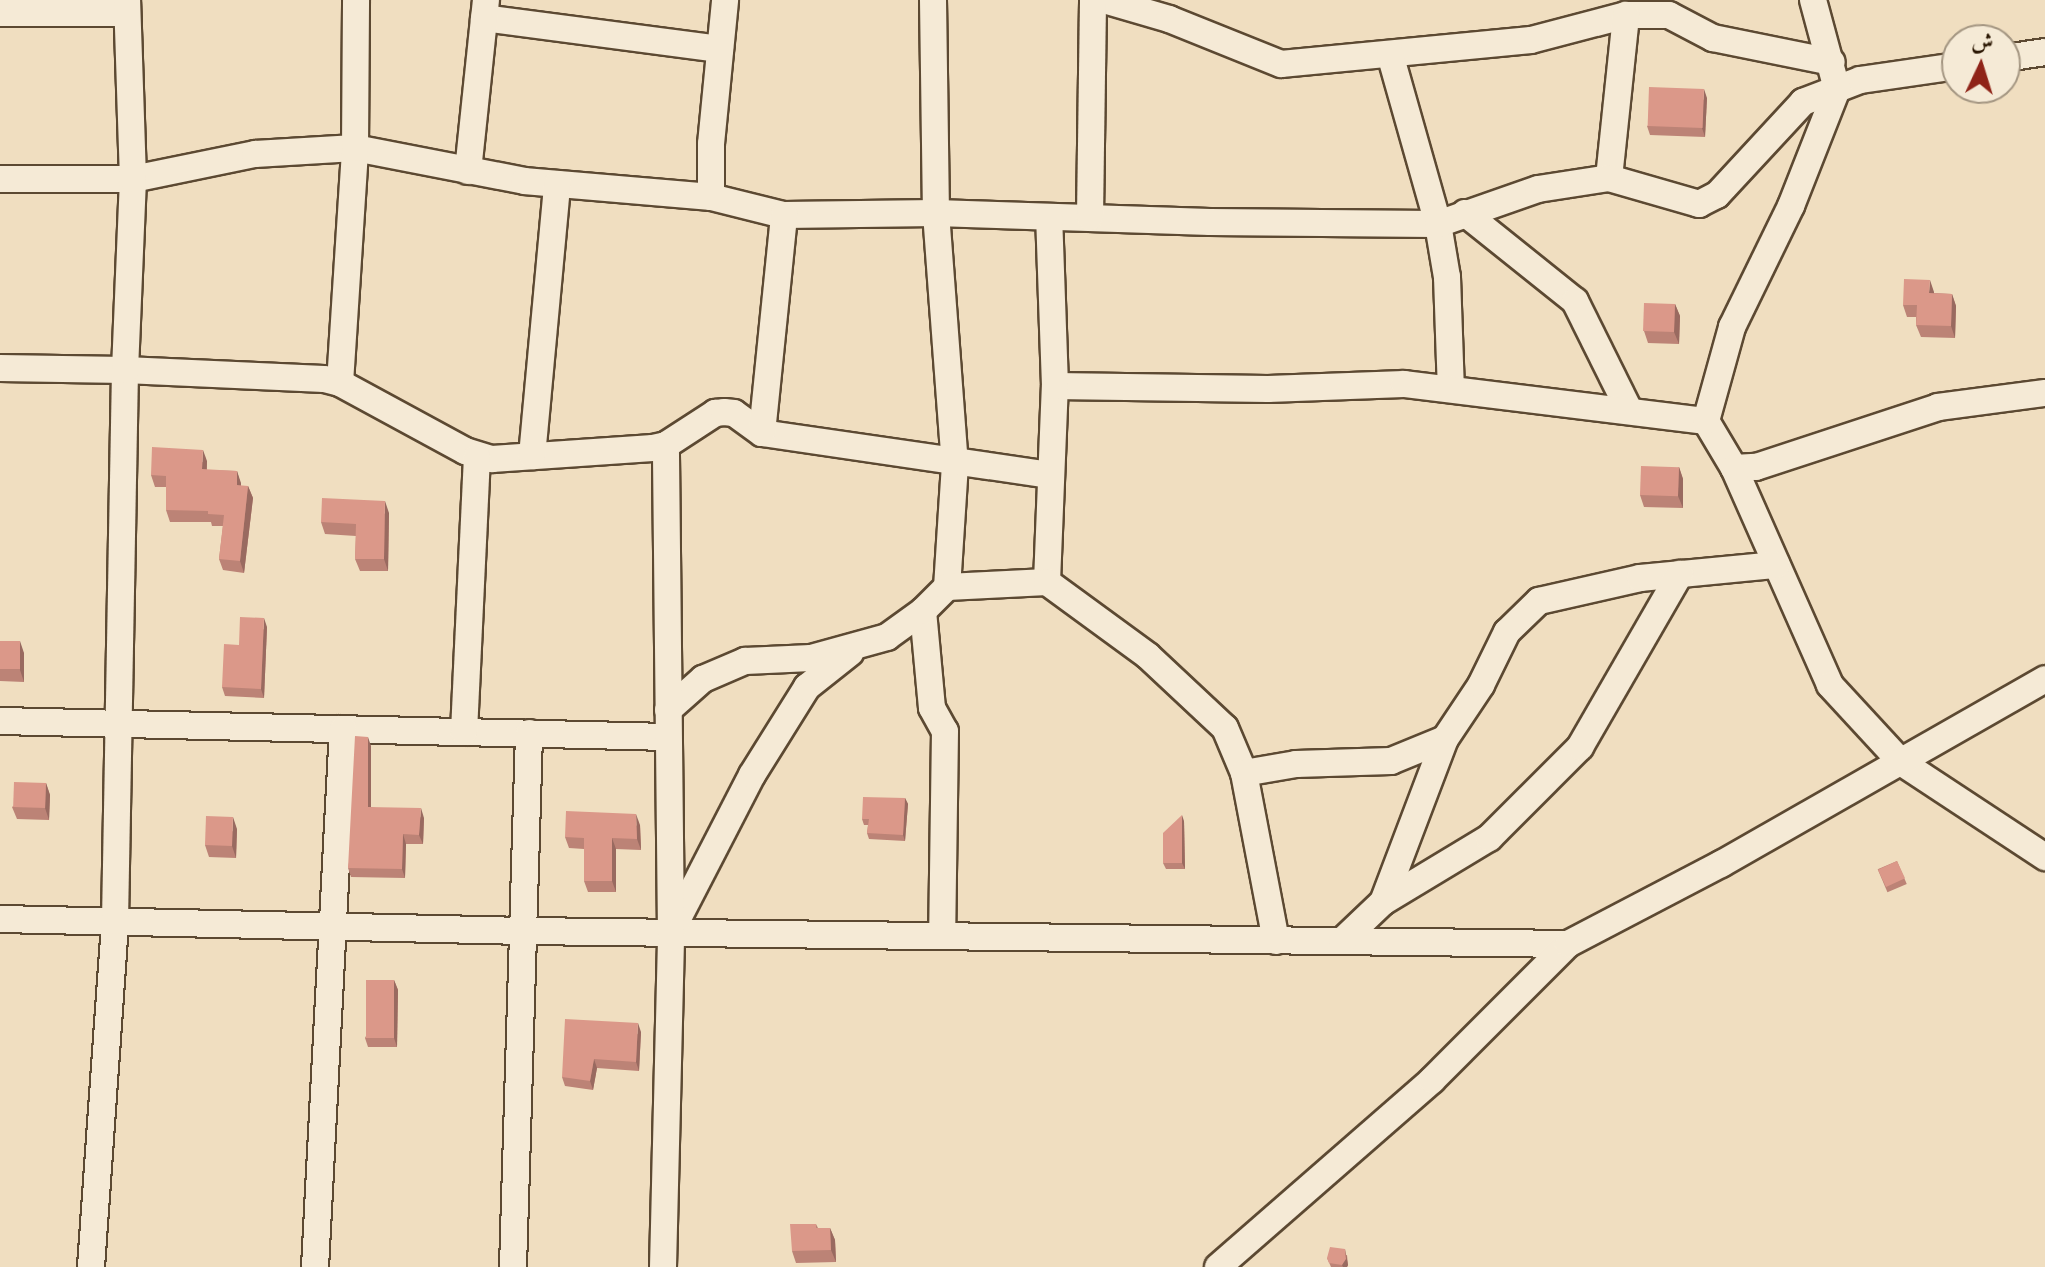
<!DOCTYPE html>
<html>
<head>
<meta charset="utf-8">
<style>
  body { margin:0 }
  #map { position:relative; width:2045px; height:1267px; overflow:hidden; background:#f0dec0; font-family:"EB Garamond",Amiri,serif }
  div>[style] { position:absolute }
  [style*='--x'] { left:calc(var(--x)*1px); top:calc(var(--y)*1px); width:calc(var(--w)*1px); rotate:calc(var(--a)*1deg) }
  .roads { filter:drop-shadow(2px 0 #5c4932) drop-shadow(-2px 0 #5c4932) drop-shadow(0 2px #5c4932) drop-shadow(0 -2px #5c4932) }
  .minor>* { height:26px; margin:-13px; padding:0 13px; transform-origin:13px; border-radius:13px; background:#f5ead6 }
  .wall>* { inset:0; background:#bc8376; transform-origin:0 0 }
  .shaded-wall>* { inset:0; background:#996a60 }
  .building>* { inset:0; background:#db9889; transform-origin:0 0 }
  span { translate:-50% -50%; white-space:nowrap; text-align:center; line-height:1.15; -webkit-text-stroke:8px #f5ead6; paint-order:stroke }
  .north { position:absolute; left:1941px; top:24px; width:80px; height:80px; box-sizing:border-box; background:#f5ead6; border:2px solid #a49682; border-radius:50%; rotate:4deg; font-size:22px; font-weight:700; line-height:32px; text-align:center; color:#2b1703 }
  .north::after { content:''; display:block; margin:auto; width:28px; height:36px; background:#8f2418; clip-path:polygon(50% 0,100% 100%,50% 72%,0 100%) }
</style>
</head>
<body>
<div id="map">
  <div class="roads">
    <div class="minor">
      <div style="--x:933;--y:0;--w:213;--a:89.2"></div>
      <div style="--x:936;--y:213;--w:252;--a:85.7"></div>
      <div style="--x:955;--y:464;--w:123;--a:93.7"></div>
      <div style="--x:1104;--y:0;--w:68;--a:16.3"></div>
      <div style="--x:1169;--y:19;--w:121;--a:21.9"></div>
      <div style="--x:1281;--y:64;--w:251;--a:-5.5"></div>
      <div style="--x:1531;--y:40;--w:98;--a:-14.7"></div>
      <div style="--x:1626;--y:15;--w:43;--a:0"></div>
      <div style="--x:1669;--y:15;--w:50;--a:27.6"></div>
      <div style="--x:1713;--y:38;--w:121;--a:11.4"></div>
      <div style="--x:0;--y:13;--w:127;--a:0"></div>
      <div style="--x:484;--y:18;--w:238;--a:7.5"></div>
      <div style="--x:1390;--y:54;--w:177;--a:74.2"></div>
      <div style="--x:1438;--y:224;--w:54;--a:80.4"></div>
      <div style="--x:1447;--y:277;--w:112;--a:88"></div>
      <div style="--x:2005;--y:58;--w:40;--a:-8.5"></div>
      <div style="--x:468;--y:171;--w:172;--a:-84"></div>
      <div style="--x:1609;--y:178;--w:164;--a:-84"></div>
      <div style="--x:0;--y:179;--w:133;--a:0"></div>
      <div style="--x:133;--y:179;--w:125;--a:-11.6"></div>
      <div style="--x:255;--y:154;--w:100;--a:-3.4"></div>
      <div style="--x:355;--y:148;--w:172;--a:11"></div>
      <div style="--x:524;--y:181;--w:188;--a:4.9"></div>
      <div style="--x:711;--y:197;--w:75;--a:13.9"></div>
      <div style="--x:784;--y:215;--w:152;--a:-0.8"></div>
      <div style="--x:936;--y:213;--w:274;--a:1.9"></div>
      <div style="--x:1210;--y:222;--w:228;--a:0.5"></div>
      <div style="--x:1438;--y:224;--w:106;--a:-19.3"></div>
      <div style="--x:1538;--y:189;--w:72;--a:-8.8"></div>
      <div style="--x:1609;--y:178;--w:94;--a:16.1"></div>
      <div style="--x:1699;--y:204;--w:20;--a:-27"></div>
      <div style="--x:1717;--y:195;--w:127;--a:-47.2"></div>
      <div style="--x:1803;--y:102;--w:61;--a:-21.1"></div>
      <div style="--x:1860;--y:80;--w:98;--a:-8.2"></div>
      <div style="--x:711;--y:197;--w:53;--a:-90"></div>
      <div style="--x:711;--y:144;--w:145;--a:-84.4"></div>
      <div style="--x:1465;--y:213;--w:141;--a:38.7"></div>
      <div style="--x:1575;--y:301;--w:122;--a:63.6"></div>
      <div style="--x:1090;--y:217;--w:217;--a:-89.2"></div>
      <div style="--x:0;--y:368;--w:125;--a:0.9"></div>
      <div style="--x:125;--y:370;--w:199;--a:2.6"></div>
      <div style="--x:324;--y:379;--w:16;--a:14"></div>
      <div style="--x:340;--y:383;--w:142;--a:28.5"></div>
      <div style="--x:465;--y:451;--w:28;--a:17"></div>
      <div style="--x:492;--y:459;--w:161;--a:-3.9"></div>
      <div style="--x:653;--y:448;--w:13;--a:-13"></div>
      <div style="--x:666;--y:445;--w:59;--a:-33.1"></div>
      <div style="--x:715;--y:413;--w:9;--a:-6"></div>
      <div style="--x:724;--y:412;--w:10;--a:6"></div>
      <div style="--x:734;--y:413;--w:34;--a:36"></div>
      <div style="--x:762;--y:433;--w:290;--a:8.3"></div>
      <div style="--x:340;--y:383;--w:235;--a:-86.3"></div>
      <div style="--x:355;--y:148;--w:148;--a:-89.6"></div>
      <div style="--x:1055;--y:386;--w:213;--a:0.8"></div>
      <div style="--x:1268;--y:389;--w:136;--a:-2.1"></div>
      <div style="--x:1404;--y:384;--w:304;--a:7"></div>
      <div style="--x:1706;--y:421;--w:55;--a:59.2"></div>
      <div style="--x:1734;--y:468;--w:237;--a:66.1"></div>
      <div style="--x:1830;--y:685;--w:105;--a:47.3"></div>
      <div style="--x:1901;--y:762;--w:173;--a:33.4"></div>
      <div style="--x:1706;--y:421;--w:98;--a:-74.5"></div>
      <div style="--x:1732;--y:327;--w:135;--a:-64"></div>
      <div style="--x:1791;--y:206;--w:126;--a:-68.5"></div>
      <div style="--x:1837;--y:89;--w:92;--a:-105.1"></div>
      <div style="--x:762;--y:433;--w:219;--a:-84.2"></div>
      <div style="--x:532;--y:456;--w:273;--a:-84.7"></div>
      <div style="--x:1734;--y:468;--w:22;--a:-3"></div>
      <div style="--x:1756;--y:467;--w:192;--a:-18.2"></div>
      <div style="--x:1938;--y:407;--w:108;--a:-7.5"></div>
      <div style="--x:1047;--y:582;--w:196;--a:-87.7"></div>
      <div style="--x:1055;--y:386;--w:169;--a:-92"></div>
      <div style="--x:923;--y:611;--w:97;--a:84.7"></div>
      <div style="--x:932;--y:708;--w:26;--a:61"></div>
      <div style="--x:945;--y:731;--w:205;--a:90.8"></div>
      <div style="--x:668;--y:710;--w:47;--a:-41.5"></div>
      <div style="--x:703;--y:679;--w:46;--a:-23.2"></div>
      <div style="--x:745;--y:661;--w:66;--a:-2.6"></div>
      <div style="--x:811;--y:658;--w:79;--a:-15.4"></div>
      <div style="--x:887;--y:637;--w:44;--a:-35.8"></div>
      <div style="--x:923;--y:611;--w:34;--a:-45"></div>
      <div style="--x:947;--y:587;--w:100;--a:-2.9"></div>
      <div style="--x:1047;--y:582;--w:125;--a:36.2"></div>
      <div style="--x:1148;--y:656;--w:105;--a:43.1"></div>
      <div style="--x:1225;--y:728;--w:49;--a:67.1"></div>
      <div style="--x:1244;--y:773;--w:171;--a:79.2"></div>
      <div style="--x:0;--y:721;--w:668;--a:1.37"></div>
      <div style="--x:464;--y:732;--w:275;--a:-87.3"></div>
      <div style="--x:1244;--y:773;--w:53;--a:-9.8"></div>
      <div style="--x:1296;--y:764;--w:95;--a:-1.8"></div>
      <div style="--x:1391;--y:761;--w:58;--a:-22.2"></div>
      <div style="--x:1445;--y:739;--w:65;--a:-56.3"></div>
      <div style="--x:1481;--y:685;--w:59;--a:-63.9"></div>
      <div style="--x:1507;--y:632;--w:45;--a:-44.1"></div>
      <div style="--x:1539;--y:601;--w:104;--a:-12.8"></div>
      <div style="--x:1640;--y:578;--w:137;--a:-5.5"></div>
      <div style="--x:1383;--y:902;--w:124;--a:-31.1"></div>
      <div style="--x:1489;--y:838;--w:129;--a:-45"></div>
      <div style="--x:1580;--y:747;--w:200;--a:-60"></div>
      <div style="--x:0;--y:919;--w:524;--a:1.31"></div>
      <div style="--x:524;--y:931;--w:1044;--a:0.71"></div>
      <div style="--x:672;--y:930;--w:174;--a:-62.7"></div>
      <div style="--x:752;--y:775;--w:104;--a:-58"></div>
      <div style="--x:807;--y:687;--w:55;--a:-38.3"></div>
      <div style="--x:1342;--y:941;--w:57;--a:-43.6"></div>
      <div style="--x:1383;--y:902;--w:174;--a:-69.2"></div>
      <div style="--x:91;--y:1267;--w:347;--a:-86"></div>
      <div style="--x:115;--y:921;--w:551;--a:-88.96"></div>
      <div style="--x:125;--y:370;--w:191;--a:-87.6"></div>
      <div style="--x:133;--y:179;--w:179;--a:-91.9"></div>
      <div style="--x:315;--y:1267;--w:539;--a:-87.02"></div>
      <div style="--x:513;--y:1267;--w:534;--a:-88.28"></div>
      <div style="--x:663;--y:1267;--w:334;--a:-88.6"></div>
      <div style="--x:671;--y:933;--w:488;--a:-90.6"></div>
      <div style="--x:1218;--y:1267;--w:284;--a:-41.1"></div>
      <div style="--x:1432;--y:1080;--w:192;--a:-45"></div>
      <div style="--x:1568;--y:944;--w:173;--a:-27.6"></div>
      <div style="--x:1721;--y:864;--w:373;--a:-29.7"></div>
    </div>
  </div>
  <div class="wall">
    <div style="clip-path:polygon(1707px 98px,1705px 137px,1650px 135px,1647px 126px)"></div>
    <div style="clip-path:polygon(1934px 293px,1952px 294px,1956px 306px,1955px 338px,1921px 337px,1916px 325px,1916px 317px,1907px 317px,1903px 305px)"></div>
    <div style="clip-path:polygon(1675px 304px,1680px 316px,1679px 344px,1648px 343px,1644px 331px)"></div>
    <div style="clip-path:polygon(207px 461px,207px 470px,237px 471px,241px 486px,248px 486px,253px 498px,244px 573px,223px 570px,219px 559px,223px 526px,212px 526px,211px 522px,170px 522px,166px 510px,166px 487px,155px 487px,151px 475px)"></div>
    <div style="clip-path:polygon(1679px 467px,1683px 479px,1683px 508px,1644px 507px,1640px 495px)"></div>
    <div style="clip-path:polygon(389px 513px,388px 571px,360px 571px,355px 559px,356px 536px,325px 534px,321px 522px)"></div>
    <div style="clip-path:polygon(267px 627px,264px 698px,225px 696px,222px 687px,239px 645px)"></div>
    <div style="clip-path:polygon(0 641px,24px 653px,24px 682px,0 681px)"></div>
    <div style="clip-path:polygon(371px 746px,371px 807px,424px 818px,423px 844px,406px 844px,405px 878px,351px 877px,348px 868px)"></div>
    <div style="clip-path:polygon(46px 783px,50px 795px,49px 820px,17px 819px,12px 807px)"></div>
    <div style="clip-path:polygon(905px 798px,908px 804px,905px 841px,869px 839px,867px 833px,868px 825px,864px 825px,862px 819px)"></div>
    <div style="clip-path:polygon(1184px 821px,1185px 869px,1166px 869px,1163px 863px)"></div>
    <div style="clip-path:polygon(640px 825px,641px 850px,616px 849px,616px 892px,588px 892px,584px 881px,584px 849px,569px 848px,565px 837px)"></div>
    <div style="clip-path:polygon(237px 829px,236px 858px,209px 857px,205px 845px)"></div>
    <div style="left:1897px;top:861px;width:25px;height:21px;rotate:67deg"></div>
    <div style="clip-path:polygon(394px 980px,398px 990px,397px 1047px,368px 1047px,365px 1038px)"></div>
    <div style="clip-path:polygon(641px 1032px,639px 1071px,597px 1068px,593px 1090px,565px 1086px,562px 1077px)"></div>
    <div style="clip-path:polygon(816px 1224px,818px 1228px,830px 1228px,835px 1240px,836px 1262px,796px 1263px,792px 1251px)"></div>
    <div style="clip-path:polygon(1347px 1255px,1348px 1265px,1347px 1267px,1331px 1267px,1327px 1258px)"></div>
  </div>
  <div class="shaded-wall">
    <div style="clip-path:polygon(1704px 89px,1707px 98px,1705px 137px,1702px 128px)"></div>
    <div style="clip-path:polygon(1930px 280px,1934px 292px,1934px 305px,1929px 293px)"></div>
    <div style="clip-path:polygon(1952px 294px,1956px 306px,1955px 338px,1951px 326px)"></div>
    <div style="clip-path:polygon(1675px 304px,1680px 316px,1679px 344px,1674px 332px)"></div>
    <div style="clip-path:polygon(203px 450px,207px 461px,206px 481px,202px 469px)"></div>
    <div style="clip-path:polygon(1679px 467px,1683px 479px,1683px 508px,1678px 496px)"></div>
    <div style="clip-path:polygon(237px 471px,241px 483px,241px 497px,237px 485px)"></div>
    <div style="clip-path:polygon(248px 486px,253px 498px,244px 573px,240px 561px)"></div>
    <div style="clip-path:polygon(385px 501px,389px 513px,388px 571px,384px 559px)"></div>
    <div style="clip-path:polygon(264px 618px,267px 627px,264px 698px,261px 689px)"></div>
    <div style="clip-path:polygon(20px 641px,24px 653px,24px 682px,20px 670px)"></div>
    <div style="clip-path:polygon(368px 737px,371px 746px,371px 817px,368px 807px)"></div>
    <div style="clip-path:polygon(46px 783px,50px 795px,49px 820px,45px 808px)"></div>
    <div style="clip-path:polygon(905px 798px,908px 804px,905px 841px,903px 835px)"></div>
    <div style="clip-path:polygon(421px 808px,424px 818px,423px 844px,419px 835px)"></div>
    <div style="clip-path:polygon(636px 814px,640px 825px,641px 850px,637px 839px)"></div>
    <div style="clip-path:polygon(1182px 815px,1184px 821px,1185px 869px,1182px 863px)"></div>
    <div style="clip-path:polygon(233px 817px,237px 829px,236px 858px,232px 846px)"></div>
    <div style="clip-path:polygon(403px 834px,406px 844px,405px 878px,402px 869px)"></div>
    <div style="clip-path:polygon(612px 838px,616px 849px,616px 892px,612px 881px)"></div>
    <div style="clip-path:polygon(394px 980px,398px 990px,397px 1047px,394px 1038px)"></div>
    <div style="clip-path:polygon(638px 1023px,641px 1032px,639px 1071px,636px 1062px)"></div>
    <div style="clip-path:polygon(594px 1059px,597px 1068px,593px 1090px,590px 1081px)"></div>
    <div style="clip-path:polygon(830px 1228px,835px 1240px,836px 1262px,831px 1250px)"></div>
    <div style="clip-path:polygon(1345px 1249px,1348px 1265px,1347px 1267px,1343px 1267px,1342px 1265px)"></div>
  </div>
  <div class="building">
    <div style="left:1649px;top:87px;width:55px;height:39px;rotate:2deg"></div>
    <div style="clip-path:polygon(1904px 279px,1930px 280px,1929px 293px,1952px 294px,1951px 326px,1916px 325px,1917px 305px,1903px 305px)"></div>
    <div style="left:1644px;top:303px;width:31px;height:28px;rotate:2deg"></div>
    <div style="clip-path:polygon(152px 447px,203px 450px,202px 469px,237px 471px,237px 485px,248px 486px,240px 561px,219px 559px,224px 515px,208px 514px,208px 511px,166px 510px,166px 476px,151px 475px)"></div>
    <div style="left:1641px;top:466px;width:38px;height:29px;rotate:2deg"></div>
    <div style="clip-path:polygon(322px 498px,385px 501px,384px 559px,355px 559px,356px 524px,321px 522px)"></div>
    <div style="clip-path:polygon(240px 617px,264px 618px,261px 689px,222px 687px,224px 644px,239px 645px)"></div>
    <div style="left:0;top:641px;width:20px;height:28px"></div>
    <div style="clip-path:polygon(355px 736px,368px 737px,368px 807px,421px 808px,419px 835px,403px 834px,402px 869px,348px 868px)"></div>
    <div style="left:14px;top:782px;width:32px;height:25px;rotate:2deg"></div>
    <div style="clip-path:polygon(863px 797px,905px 798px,903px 835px,867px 833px,869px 819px,862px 819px)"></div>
    <div style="clip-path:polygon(566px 811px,636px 814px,637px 839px,612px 838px,612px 881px,584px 881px,584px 838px,565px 837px)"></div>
    <div style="clip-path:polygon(1182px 815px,1182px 863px,1163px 863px,1163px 833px)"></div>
    <div style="left:206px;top:816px;width:27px;height:29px;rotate:2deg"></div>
    <div style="left:1897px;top:861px;width:19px;height:21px;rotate:65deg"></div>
    <div style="left:394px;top:980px;width:58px;height:28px;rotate:90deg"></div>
    <div style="clip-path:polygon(565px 1019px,638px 1023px,636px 1062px,594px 1059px,590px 1081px,562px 1077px)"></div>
    <div style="clip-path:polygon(790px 1224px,816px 1224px,816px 1228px,830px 1228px,831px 1250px,792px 1251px)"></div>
    <div style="clip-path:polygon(1330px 1247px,1345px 1249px,1346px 1259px,1342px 1265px,1329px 1263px,1327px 1258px)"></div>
  </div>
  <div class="north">ش</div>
</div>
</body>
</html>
